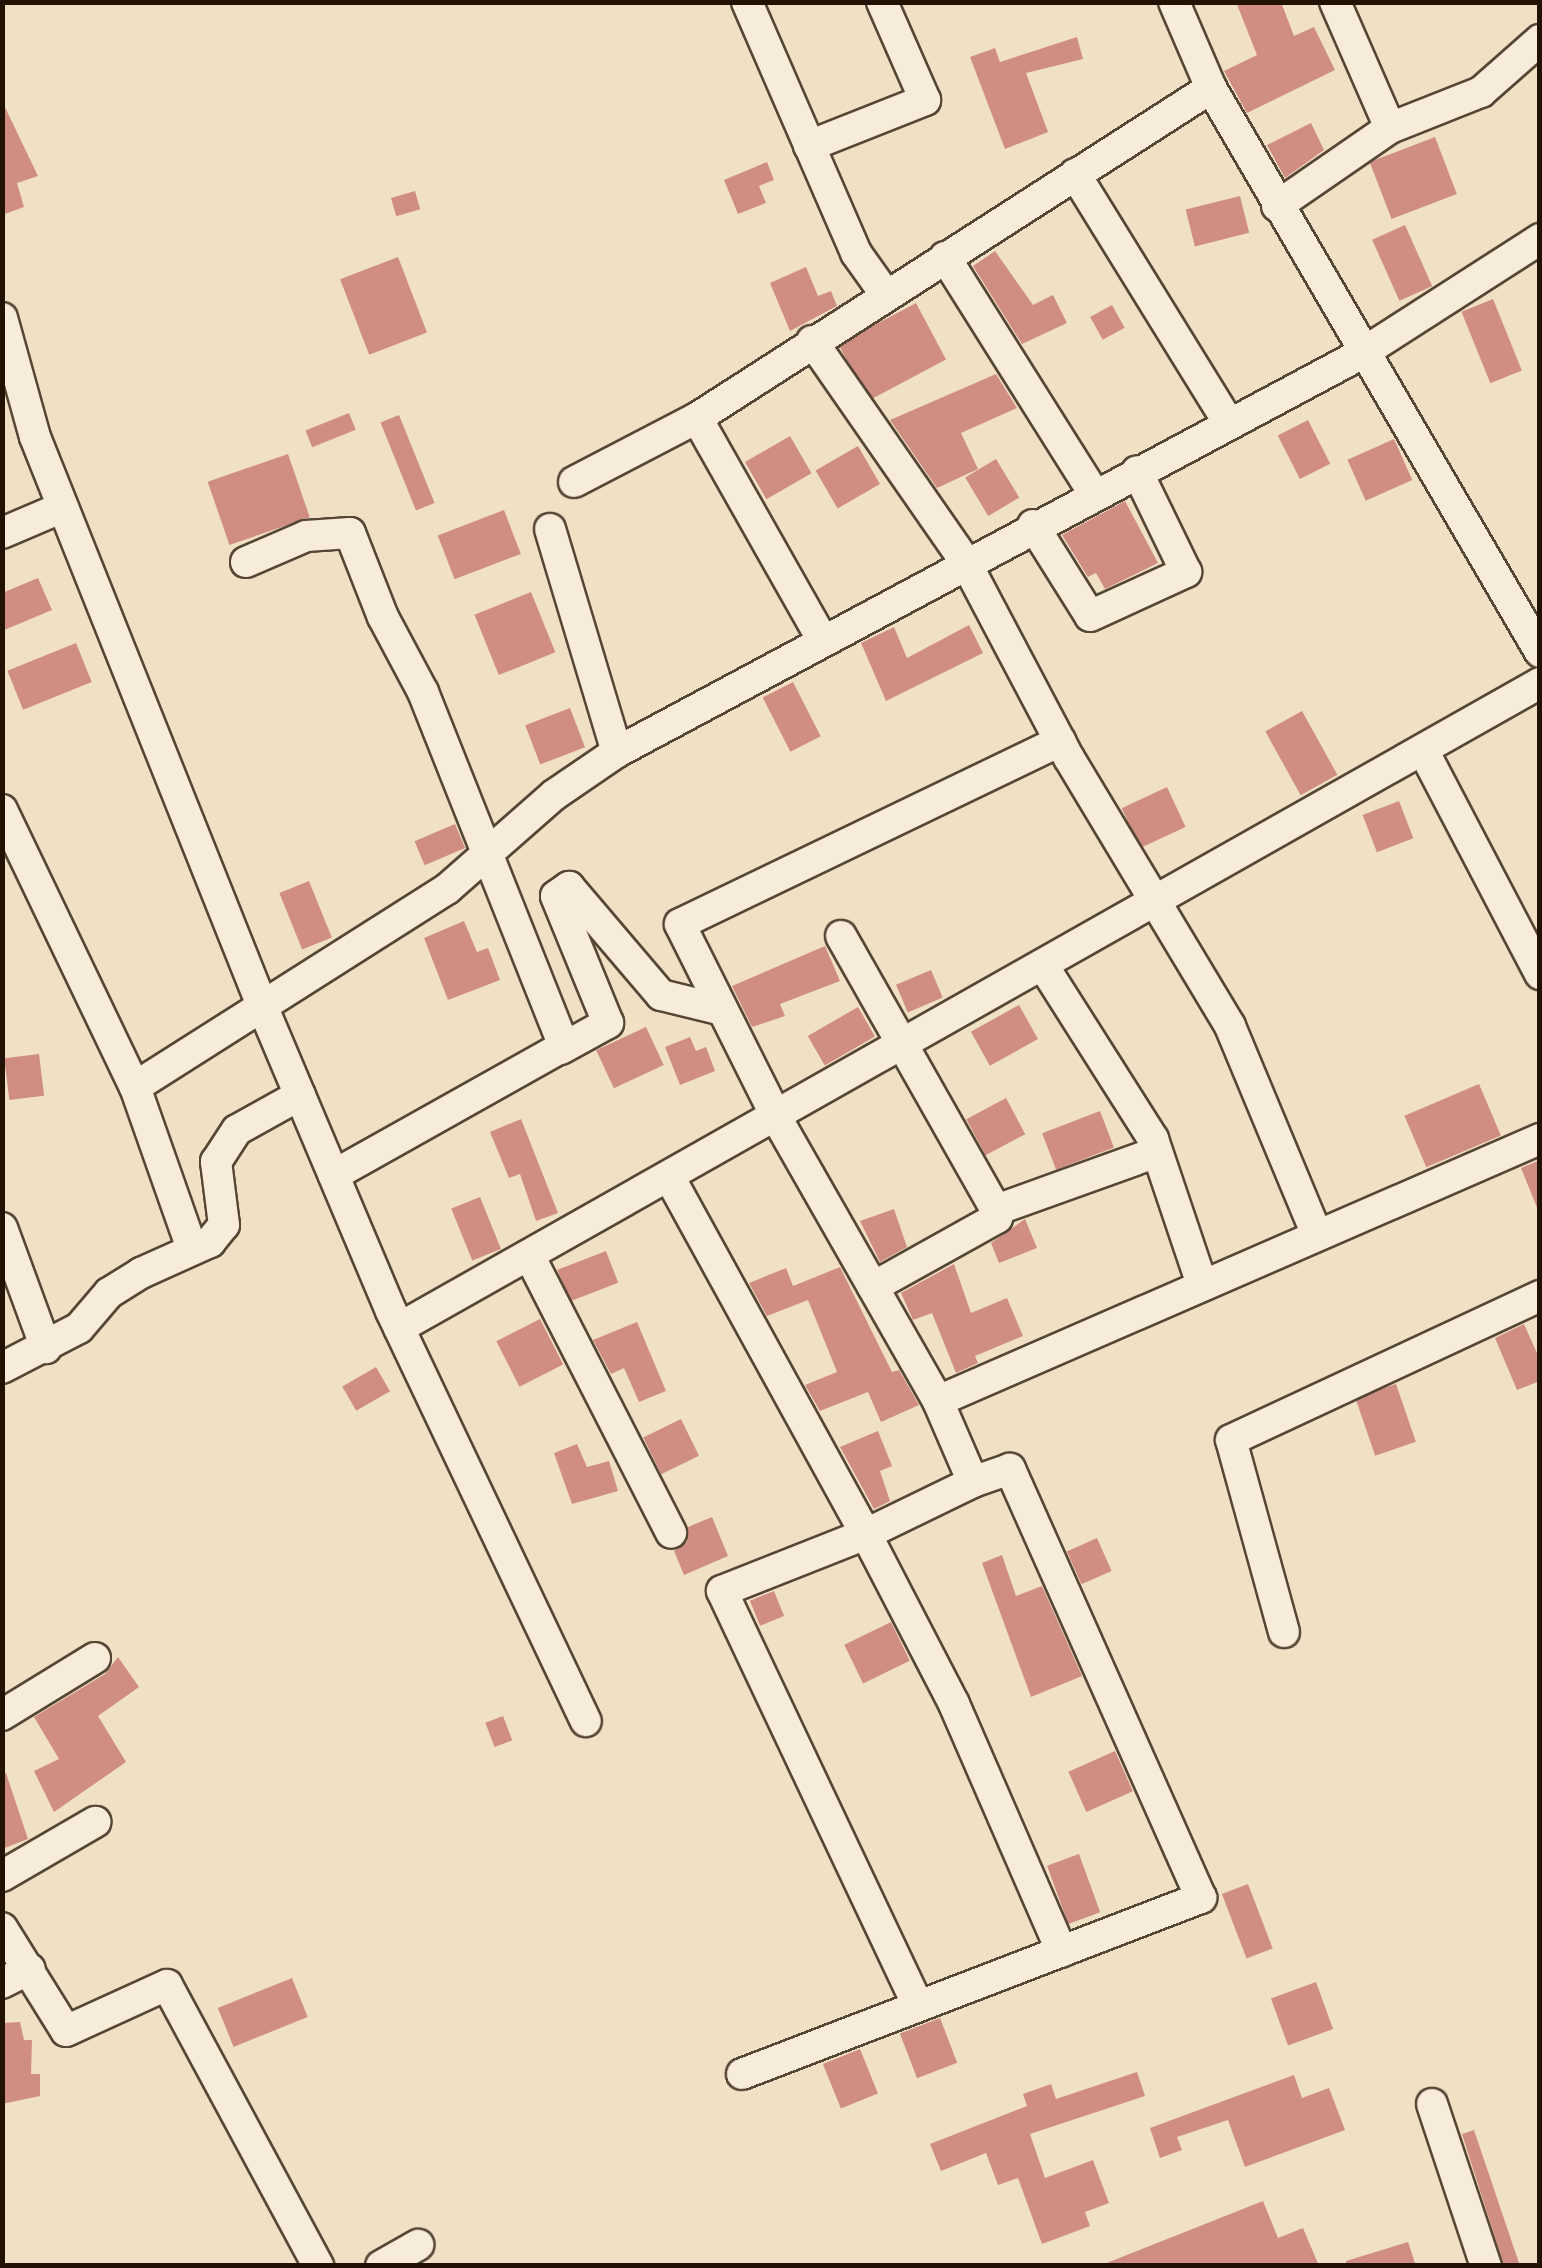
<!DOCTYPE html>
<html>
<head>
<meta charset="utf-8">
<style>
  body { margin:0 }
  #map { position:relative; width:1542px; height:2268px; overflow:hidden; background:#f1e1c4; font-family:"IM FELL DW Pica",serif }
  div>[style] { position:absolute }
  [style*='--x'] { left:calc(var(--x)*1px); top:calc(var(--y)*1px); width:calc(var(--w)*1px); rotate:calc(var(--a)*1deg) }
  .building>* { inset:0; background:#d08e82; transform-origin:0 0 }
  .roads { filter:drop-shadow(2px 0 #564635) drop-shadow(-2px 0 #564635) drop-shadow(0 2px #564635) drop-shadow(0 -2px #564635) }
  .minor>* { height:30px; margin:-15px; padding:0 15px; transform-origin:15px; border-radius:15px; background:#f6ecd9 }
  span { translate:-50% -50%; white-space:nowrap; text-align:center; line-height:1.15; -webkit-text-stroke:8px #f6ecd9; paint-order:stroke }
  .frame { position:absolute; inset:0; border:5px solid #221205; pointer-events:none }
</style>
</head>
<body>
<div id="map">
  <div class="building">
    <div style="clip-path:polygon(1236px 2px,1281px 2px,1294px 36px,1314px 27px,1335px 70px,1247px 113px,1224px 71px,1257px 55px)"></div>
    <div style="clip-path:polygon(1077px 37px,1083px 59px,1026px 73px,1048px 132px,1005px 149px,970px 57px,995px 48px,1000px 62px)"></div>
    <div style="clip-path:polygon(2px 101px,38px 176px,17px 183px,24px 207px,2px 215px)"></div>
    <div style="clip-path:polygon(1311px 123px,1324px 150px,1285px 178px,1267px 145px)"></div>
    <div style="left:1435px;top:137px;width:61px;height:70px;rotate:69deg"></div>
    <div style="clip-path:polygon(767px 162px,774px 180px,759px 186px,766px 203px,738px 214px,724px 180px)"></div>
    <div style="left:415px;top:191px;width:19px;height:25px;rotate:74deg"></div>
    <div style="left:1240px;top:196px;width:38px;height:56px;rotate:76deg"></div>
    <div style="left:1405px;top:225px;width:67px;height:36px;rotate:66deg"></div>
    <div style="clip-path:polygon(995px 251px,1033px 305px,1053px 295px,1067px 323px,1022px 344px,973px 266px)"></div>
    <div style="left:398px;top:257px;width:81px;height:62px;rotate:69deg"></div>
    <div style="clip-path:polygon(806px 267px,818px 296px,831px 291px,837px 306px,790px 331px,770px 283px)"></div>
    <div style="left:1493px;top:299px;width:77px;height:34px;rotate:68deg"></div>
    <div style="left:916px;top:303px;width:64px;height:88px;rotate:62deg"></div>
    <div style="left:1112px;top:305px;width:26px;height:25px;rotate:61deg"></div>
    <div style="clip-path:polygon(996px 374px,1017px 408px,961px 433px,978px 469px,937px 488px,890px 420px)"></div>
    <div style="left:349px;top:413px;width:18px;height:47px;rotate:68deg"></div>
    <div style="left:399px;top:415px;width:95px;height:20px;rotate:68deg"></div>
    <div style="left:1308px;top:420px;width:49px;height:34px;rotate:63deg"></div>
    <div style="left:790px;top:436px;width:43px;height:52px;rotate:60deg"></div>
    <div style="left:1394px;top:439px;width:45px;height:51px;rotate:66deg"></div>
    <div style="left:858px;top:446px;width:44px;height:49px;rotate:60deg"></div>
    <div style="left:288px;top:454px;width:67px;height:85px;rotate:71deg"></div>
    <div style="left:996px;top:459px;width:45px;height:36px;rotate:59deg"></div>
    <div style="clip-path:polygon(1125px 501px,1158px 563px,1105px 589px,1096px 573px,1088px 577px,1062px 535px)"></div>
    <div style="left:504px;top:510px;width:47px;height:71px;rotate:69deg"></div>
    <div style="clip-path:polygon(38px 578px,52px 610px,2px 631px,2px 593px)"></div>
    <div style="left:531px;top:592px;width:65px;height:61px;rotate:68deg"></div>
    <div style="clip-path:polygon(969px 625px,983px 653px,886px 701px,861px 643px,894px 627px,907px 658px)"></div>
    <div style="left:76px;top:643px;width:42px;height:74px;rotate:68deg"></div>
    <div style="left:793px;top:682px;width:61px;height:34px;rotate:63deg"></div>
    <div style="left:570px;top:708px;width:42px;height:48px;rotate:69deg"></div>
    <div style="left:1302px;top:711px;width:73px;height:42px;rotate:61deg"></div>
    <div style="left:1167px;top:787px;width:44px;height:50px;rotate:65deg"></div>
    <div style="left:1399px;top:801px;width:40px;height:39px;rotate:69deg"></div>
    <div style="left:455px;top:824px;width:26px;height:44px;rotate:67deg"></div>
    <div style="left:309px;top:881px;width:61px;height:32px;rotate:68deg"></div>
    <div style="clip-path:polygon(464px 921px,477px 952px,488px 948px,500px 980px,448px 1000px,424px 938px)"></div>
    <div style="clip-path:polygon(825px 946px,840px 981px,780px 1004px,785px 1016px,752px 1027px,732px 986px)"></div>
    <div style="left:931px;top:970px;width:30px;height:38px;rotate:67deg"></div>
    <div style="left:1019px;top:1005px;width:39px;height:55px;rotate:61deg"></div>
    <div style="left:858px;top:1007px;width:34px;height:58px;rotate:60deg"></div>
    <div style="left:646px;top:1027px;width:42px;height:55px;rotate:65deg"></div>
    <div style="clip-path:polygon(690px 1037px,696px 1051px,706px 1047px,715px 1071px,680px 1085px,665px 1047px)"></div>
    <div style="left:39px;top:1054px;width:42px;height:35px;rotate:83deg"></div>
    <div style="left:1479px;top:1084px;width:56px;height:81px;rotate:67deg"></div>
    <div style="left:1006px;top:1098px;width:41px;height:45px;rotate:62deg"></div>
    <div style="left:1100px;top:1111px;width:39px;height:62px;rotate:69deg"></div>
    <div style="clip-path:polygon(521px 1119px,558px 1213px,536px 1221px,520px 1174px,509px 1178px,490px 1132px)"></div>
    <div style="clip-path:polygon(1540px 1160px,1540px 1210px,1538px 1210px,1521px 1168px)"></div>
    <div style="left:480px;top:1197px;width:56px;height:31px;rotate:68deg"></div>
    <div style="clip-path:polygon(894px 1209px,907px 1247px,880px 1262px,860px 1221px)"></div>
    <div style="clip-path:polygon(1025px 1219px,1037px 1248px,999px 1263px,991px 1243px)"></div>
    <div style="left:606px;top:1251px;width:34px;height:52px;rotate:69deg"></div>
    <div style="clip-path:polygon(954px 1264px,971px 1313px,1007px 1298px,1023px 1336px,975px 1356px,978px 1363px,956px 1373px,932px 1313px,913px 1320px,901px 1293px)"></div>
    <div style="clip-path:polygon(840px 1267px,892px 1372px,899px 1370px,919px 1405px,881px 1422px,868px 1392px,820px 1411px,805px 1385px,837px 1372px,808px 1300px,767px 1316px,749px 1283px,786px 1268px,793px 1286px)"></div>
    <div style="left:540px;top:1319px;width:51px;height:49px;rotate:63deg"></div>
    <div style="clip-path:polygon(637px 1322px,666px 1391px,639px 1402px,624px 1368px,611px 1374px,593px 1340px)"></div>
    <div style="clip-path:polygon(1524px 1324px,1540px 1360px,1540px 1381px,1517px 1390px,1495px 1338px)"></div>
    <div style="left:376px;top:1367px;width:28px;height:39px;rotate:60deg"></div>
    <div style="left:1396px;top:1384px;width:61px;height:43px;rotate:71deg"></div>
    <div style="left:681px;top:1419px;width:41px;height:42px;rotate:64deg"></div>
    <div style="clip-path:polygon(878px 1431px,892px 1466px,880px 1471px,890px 1501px,874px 1509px,840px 1447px)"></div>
    <div style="clip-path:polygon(577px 1444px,587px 1467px,609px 1461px,618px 1491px,572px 1504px,554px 1453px)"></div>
    <div style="clip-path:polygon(712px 1517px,728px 1556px,684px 1575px,674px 1551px,687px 1542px,688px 1527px)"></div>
    <div style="left:1097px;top:1538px;width:36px;height:33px;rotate:66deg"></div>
    <div style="clip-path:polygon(1002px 1555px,1016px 1596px,1042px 1586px,1082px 1676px,1031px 1697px,982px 1563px)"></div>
    <div style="left:774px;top:1591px;width:27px;height:26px;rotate:68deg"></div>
    <div style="left:891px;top:1622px;width:43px;height:52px;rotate:64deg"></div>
    <div style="clip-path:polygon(118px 1657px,139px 1687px,98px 1716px,126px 1762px,54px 1812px,34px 1771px,59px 1759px,34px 1717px,105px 1674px)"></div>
    <div style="left:503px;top:1716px;width:26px;height:19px;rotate:69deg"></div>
    <div style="left:1115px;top:1751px;width:44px;height:51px;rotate:66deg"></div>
    <div style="clip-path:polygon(6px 1773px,28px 1839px,2px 1849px,2px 1774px)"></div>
    <div style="left:1079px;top:1854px;width:62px;height:34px;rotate:70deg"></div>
    <div style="left:1248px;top:1884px;width:69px;height:28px;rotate:69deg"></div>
    <div style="left:292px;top:1978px;width:42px;height:80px;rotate:68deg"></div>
    <div style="left:1316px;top:1982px;width:50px;height:48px;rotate:70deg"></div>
    <div style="left:940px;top:2018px;width:48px;height:43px;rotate:69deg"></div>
    <div style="clip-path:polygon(20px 2022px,24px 2040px,32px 2040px,31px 2074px,40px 2074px,40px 2096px,2px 2104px,2px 2023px)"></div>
    <div style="left:860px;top:2049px;width:48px;height:40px;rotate:68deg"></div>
    <div style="clip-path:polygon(1137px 2072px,1145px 2096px,1030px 2134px,1045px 2178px,1093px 2160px,1109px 2203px,1085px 2212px,1090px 2226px,1042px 2244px,1018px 2178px,998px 2185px,986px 2153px,941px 2171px,930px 2144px,1027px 2106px,1023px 2094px,1051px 2084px,1056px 2099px)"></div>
    <div style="clip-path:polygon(1294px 2075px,1302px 2098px,1329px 2088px,1345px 2130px,1245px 2167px,1228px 2120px,1177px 2137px,1182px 2150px,1160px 2158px,1150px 2128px)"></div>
    <div style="clip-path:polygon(1474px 2130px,1520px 2266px,1504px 2266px,1462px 2134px)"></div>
    <div style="clip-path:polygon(1263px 2201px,1278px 2238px,1303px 2228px,1319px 2266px,1099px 2266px)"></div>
    <div style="clip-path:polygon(1408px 2242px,1416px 2266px,1346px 2266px,1346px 2261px)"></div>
  </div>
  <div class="roads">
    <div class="minor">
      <div style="--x:747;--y:2;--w:274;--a:66.5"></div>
      <div style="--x:856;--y:253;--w:52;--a:54.5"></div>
      <div style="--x:1174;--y:2;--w:94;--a:66.7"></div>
      <div style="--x:1211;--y:88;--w:653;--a:59.74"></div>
      <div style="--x:1335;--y:2;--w:137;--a:66.4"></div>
      <div style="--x:809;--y:146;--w:125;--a:-21.6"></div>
      <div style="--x:925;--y:100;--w:107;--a:-113.7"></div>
      <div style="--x:1075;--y:174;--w:293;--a:58.3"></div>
      <div style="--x:1277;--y:206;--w:137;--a:-34.6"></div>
      <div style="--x:1390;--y:128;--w:98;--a:-21.6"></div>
      <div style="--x:1481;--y:92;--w:79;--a:-41.4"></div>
      <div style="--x:945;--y:257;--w:280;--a:57.8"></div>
      <div style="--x:2;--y:318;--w:123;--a:74.5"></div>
      <div style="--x:35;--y:437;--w:615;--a:68.23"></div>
      <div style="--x:263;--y:1008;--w:329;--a:67.1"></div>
      <div style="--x:391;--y:1311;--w:454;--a:64.6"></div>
      <div style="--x:812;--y:341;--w:268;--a:55.2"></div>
      <div style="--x:965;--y:561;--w:223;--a:62.2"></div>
      <div style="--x:1069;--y:758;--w:313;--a:59"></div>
      <div style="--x:1230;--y:1026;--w:226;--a:67.4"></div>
      <div style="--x:574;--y:482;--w:139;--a:-27.5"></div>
      <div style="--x:1033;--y:525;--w:107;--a:57.9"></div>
      <div style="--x:1090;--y:616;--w:106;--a:-24.6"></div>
      <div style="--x:1186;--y:572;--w:112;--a:-115.9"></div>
      <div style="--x:550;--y:529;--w:233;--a:73.3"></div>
      <div style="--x:2;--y:533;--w:66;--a:-23.1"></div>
      <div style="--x:246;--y:562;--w:65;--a:-23.4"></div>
      <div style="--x:306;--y:536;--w:44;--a:-3.9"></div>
      <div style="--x:350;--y:533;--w:90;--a:68.6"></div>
      <div style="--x:383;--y:617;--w:85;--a:61.9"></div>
      <div style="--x:423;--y:692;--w:381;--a:68.3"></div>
      <div style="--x:564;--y:1046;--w:264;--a:150.7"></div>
      <div style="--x:822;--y:639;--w:254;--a:-119.5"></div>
      <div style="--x:697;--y:418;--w:611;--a:-32.7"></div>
      <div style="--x:1423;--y:750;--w:253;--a:62.4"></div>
      <div style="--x:2;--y:810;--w:307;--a:64.4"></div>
      <div style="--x:135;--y:1087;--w:172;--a:70.6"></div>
      <div style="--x:841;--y:936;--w:315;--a:60.5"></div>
      <div style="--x:1044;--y:967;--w:204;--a:57.6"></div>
      <div style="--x:1153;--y:1139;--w:154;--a:71.4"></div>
      <div style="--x:561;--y:1049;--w:54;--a:-29"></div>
      <div style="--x:608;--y:1023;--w:137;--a:-112.3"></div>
      <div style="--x:556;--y:896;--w:16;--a:-35"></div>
      <div style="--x:569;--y:887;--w:142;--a:49.6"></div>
      <div style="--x:661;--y:995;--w:63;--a:13.8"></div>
      <div style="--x:135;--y:1087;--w:370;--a:-32.4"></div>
      <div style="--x:447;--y:889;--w:142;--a:-41.3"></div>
      <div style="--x:554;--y:795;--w:76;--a:-34.3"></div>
      <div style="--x:617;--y:752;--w:844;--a:-28.14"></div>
      <div style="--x:1361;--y:354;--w:213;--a:-32.7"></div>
      <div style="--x:671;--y:1180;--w:404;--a:61.2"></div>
      <div style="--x:866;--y:1534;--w:155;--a:158.4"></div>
      <div style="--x:722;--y:1591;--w:459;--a:64.7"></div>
      <div style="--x:2;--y:1228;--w:128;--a:69.9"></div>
      <div style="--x:529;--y:1255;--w:312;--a:62.9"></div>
      <div style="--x:873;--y:1287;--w:142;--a:-29.1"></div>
      <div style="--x:997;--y:1218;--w:8;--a:-97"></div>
      <div style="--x:996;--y:1210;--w:171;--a:-19.8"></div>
      <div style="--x:399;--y:1328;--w:1311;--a:-29.48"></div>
      <div style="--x:2;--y:1368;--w:87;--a:-27.5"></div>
      <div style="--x:79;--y:1328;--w:46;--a:-49.4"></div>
      <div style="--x:109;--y:1293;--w:38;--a:-32"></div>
      <div style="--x:141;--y:1273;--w:76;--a:-24.2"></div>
      <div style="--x:210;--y:1242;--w:22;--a:-51"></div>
      <div style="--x:224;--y:1225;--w:64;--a:-97.2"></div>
      <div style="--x:216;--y:1162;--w:38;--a:-57"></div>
      <div style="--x:237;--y:1130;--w:72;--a:-29.1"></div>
      <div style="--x:938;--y:1401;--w:657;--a:-23.52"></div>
      <div style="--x:973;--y:1482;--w:119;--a:154.1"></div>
      <div style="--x:866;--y:1534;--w:191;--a:62.6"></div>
      <div style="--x:954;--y:1704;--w:270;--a:66.5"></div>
      <div style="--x:1284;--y:1632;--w:199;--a:-105.4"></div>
      <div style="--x:1231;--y:1440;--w:341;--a:-25"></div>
      <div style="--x:2;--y:1715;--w:109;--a:-31.5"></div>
      <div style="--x:2;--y:1876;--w:108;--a:-30.1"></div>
      <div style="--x:2;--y:1928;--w:121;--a:58.1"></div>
      <div style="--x:66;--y:2031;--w:111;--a:-24.5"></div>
      <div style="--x:167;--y:1985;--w:319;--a:61.7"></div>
      <div style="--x:2;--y:1983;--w:31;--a:-27"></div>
      <div style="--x:742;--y:2074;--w:492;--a:-21"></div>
      <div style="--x:1201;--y:1898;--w:470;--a:-114"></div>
      <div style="--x:1010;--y:1469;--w:39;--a:161"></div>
      <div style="--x:973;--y:1482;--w:88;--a:-113.4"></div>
      <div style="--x:938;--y:1401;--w:323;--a:-119.7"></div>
      <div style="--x:778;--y:1120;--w:219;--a:-116.6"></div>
      <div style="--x:680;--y:924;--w:422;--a:-25.7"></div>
      <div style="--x:1432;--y:2104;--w:171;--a:71.6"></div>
      <div style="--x:381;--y:2266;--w:43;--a:-29.6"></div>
    </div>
  </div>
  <div class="frame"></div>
</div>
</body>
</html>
